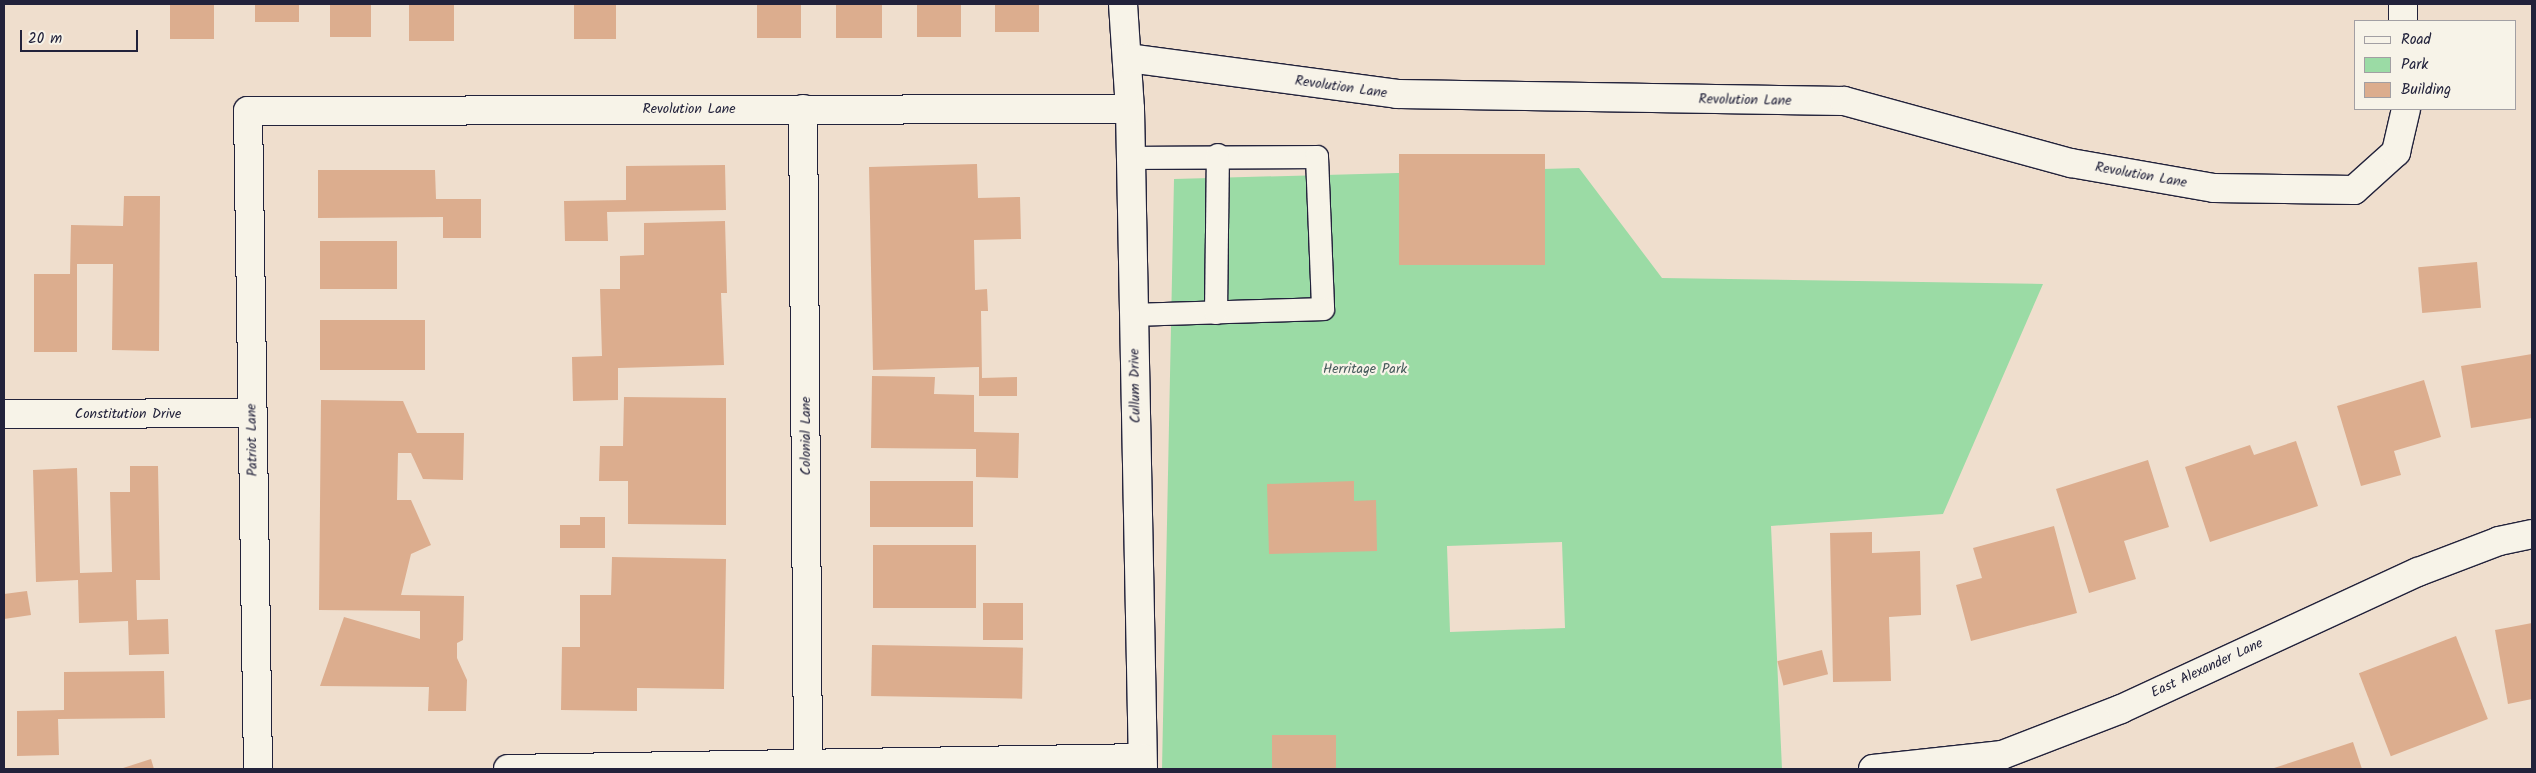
<!DOCTYPE html>
<html>
<head>
<meta charset="utf-8">
<style>
  body { margin:0 }
  #map { position:relative; width:2536px; height:773px; overflow:hidden; background:#efdecd; font-family:Kalam,sans-serif }
  div>[style] { position:absolute }
  [style*='--x'] { left:calc(var(--x)*1px); top:calc(var(--y)*1px); width:calc(var(--w)*1px); rotate:calc(var(--a)*1deg) }
  .green>* { inset:0; background:#9bdba5 }
  .building>* { inset:0; background:#dcad8e; transform-origin:0 0 }
  .roads { filter:drop-shadow(1px 0 #22223b) drop-shadow(-1px 0 #22223b) drop-shadow(0 1px #22223b) drop-shadow(0 -1px #22223b) }
  .service>* { height:22px; margin:-11px; padding:0 11px; transform-origin:11px; border-radius:11px; background:#f7f3e8 }
  .minor>* { height:28px; margin:-14px; padding:0 14px; transform-origin:14px; border-radius:14px; background:#f7f3e8 }
  span { translate:-50% -50%; white-space:nowrap; text-align:center; line-height:1.15; -webkit-text-stroke:4.5px #f7f3e8; paint-order:stroke }
  .street-label { font-size:14px; color:#22223b }
  .park-label { font-size:14px; color:#465a5b }
  .frame { position:absolute; inset:0; border:5px solid #22223b; pointer-events:none }
  .legend { position:absolute; left:2354px; top:20px; width:162px; height:90px; box-sizing:border-box; background:#f7f3e8; border:1px solid #a29fa3; margin:0; padding:6px 9px; list-style:none; font-size:15px; color:#22223b }
  .legend li { display:flex; align-items:center; gap:10px; height:25px }
  .legend b { width:25px; border:1px solid #a29fa3 }
  .scale { position:absolute; left:20px; top:30px; width:118px; height:22px; box-sizing:border-box; border:2px solid #22223b; border-top:0; padding-left:6px; font-size:15px; line-height:18px; white-space:nowrap; color:#22223b; -webkit-text-stroke:4px #f7f3e8; paint-order:stroke }
</style>
</head>
<body>
<div id="map">
  <div class="green">
    <div style="clip-path:polygon(evenodd,1579px 168px,1662px 278px,2043px 284px,1943px 514px,1771px 526px,1782px 769px,1162px 769px,1174px 179px,1579px 168px,1562px 542px,1565px 628px,1450px 632px,1447px 546px,1562px 542px)"></div>
  </div>
  <div class="building">
    <div style="left:170px;top:4px;width:44px;height:35px"></div>
    <div style="left:255px;top:4px;width:44px;height:18px"></div>
    <div style="left:330px;top:4px;width:41px;height:33px"></div>
    <div style="left:409px;top:4px;width:45px;height:37px"></div>
    <div style="left:574px;top:4px;width:42px;height:35px"></div>
    <div style="left:757px;top:4px;width:44px;height:34px"></div>
    <div style="left:836px;top:4px;width:46px;height:34px"></div>
    <div style="left:917px;top:4px;width:44px;height:33px"></div>
    <div style="left:995px;top:4px;width:44px;height:28px"></div>
    <div style="left:1399px;top:154px;width:146px;height:111px"></div>
    <div style="clip-path:polygon(977px 164px,978px 198px,1020px 197px,1021px 239px,974px 240px,975px 290px,987px 289px,988px 311px,981px 311px,982px 378px,1017px 377px,1017px 396px,979px 396px,979px 367px,873px 370px,869px 167px)"></div>
    <div style="clip-path:polygon(725px 165px,726px 210px,607px 212px,608px 241px,565px 241px,564px 201px,626px 200px,626px 166px)"></div>
    <div style="clip-path:polygon(318px 170px,435px 170px,436px 199px,481px 199px,481px 238px,443px 238px,443px 217px,318px 218px)"></div>
    <div style="clip-path:polygon(124px 196px,160px 196px,159px 351px,112px 350px,113px 264px,77px 264px,77px 352px,34px 352px,34px 274px,70px 274px,71px 225px,123px 226px)"></div>
    <div style="clip-path:polygon(725px 221px,727px 293px,721px 293px,724px 365px,618px 368px,618px 400px,573px 401px,572px 357px,602px 356px,600px 289px,620px 289px,620px 256px,644px 255px,644px 223px)"></div>
    <div style="left:320px;top:241px;width:77px;height:48px"></div>
    <div style="left:2477px;top:262px;width:46px;height:59px;rotate:85deg"></div>
    <div style="left:320px;top:320px;width:105px;height:50px"></div>
    <div style="clip-path:polygon(2532px 354px,2532px 418px,2471px 428px,2461px 366px)"></div>
    <div style="clip-path:polygon(872px 376px,935px 377px,934px 394px,974px 395px,974px 432px,1019px 433px,1018px 478px,976px 477px,976px 449px,871px 448px)"></div>
    <div style="clip-path:polygon(2424px 380px,2441px 437px,2394px 451px,2401px 475px,2361px 486px,2337px 406px)"></div>
    <div style="clip-path:polygon(624px 397px,726px 398px,726px 525px,628px 524px,628px 481px,599px 481px,600px 446px,623px 446px)"></div>
    <div style="clip-path:polygon(321px 400px,403px 401px,417px 433px,464px 433px,463px 480px,423px 479px,411px 453px,398px 453px,397px 500px,411px 500px,431px 545px,411px 554px,401px 595px,464px 596px,463px 640px,457px 643px,457px 658px,467px 680px,466px 711px,428px 711px,429px 687px,320px 686px,344px 617px,420px 639px,420px 611px,319px 610px)"></div>
    <div style="clip-path:polygon(2296px 441px,2318px 506px,2210px 542px,2185px 467px,2250px 445px,2254px 455px)"></div>
    <div style="clip-path:polygon(2148px 460px,2169px 527px,2124px 541px,2136px 579px,2089px 593px,2056px 489px)"></div>
    <div style="clip-path:polygon(130px 466px,158px 466px,160px 580px,136px 580px,137px 620px,168px 619px,169px 654px,129px 655px,128px 621px,79px 623px,78px 580px,36px 582px,33px 470px,77px 468px,80px 573px,112px 572px,110px 492px,130px 492px)"></div>
    <div style="left:870px;top:481px;width:103px;height:46px"></div>
    <div style="clip-path:polygon(1354px 481px,1354px 501px,1376px 500px,1377px 551px,1269px 554px,1267px 484px)"></div>
    <div style="clip-path:polygon(580px 517px,605px 517px,605px 548px,560px 548px,560px 525px,580px 525px)"></div>
    <div style="clip-path:polygon(2054px 526px,2077px 613px,1971px 641px,1956px 585px,1982px 578px,1973px 548px)"></div>
    <div style="clip-path:polygon(1872px 532px,1872px 553px,1920px 551px,1921px 615px,1889px 617px,1891px 681px,1833px 682px,1830px 533px)"></div>
    <div style="left:873px;top:545px;width:103px;height:63px"></div>
    <div style="clip-path:polygon(612px 557px,726px 559px,724px 689px,637px 688px,637px 711px,561px 710px,562px 647px,580px 647px,580px 595px,611px 595px)"></div>
    <div style="clip-path:polygon(27px 591px,31px 615px,4px 619px,4px 594px)"></div>
    <div style="left:983px;top:603px;width:40px;height:37px"></div>
    <div style="clip-path:polygon(2532px 623px,2532px 699px,2508px 704px,2495px 630px)"></div>
    <div style="left:2456px;top:636px;width:89px;height:104px;rotate:69deg"></div>
    <div style="left:872px;top:645px;width:151px;height:51px;rotate:1deg"></div>
    <div style="left:1822px;top:650px;width:25px;height:46px;rotate:76deg"></div>
    <div style="clip-path:polygon(164px 671px,165px 718px,58px 719px,59px 755px,17px 756px,17px 711px,64px 710px,64px 672px)"></div>
    <div style="left:1272px;top:735px;width:64px;height:34px"></div>
    <div style="clip-path:polygon(2353px 742px,2362px 769px,2271px 769px)"></div>
    <div style="clip-path:polygon(151px 759px,154px 769px,120px 769px)"></div>
  </div>
  <div class="roads">
    <div class="service">
      <div style="--x:1131;--y:158;--w:186;--a:-0.3"></div>
      <div style="--x:1317;--y:157;--w:152;--a:87.7"></div>
      <div style="--x:1323;--y:309;--w:189;--a:178.2"></div>
      <div style="--x:1216;--y:313;--w:158;--a:-89.3"></div>
    </div>
    <div class="minor">
      <div style="--x:1123;--y:4;--w:105;--a:86.2"></div>
      <div style="--x:1130;--y:109;--w:660;--a:88.87"></div>
      <div style="--x:2403;--y:4;--w:17;--a:90"></div>
      <div style="--x:1128;--y:58;--w:271;--a:7.6"></div>
      <div style="--x:1397;--y:94;--w:447;--a:0.9"></div>
      <div style="--x:1844;--y:101;--w:235;--a:15.3"></div>
      <div style="--x:2071;--y:163;--w:145;--a:9.9"></div>
      <div style="--x:2214;--y:188;--w:140;--a:0.8"></div>
      <div style="--x:2354;--y:190;--w:57;--a:-42.1"></div>
      <div style="--x:2396;--y:152;--w:44;--a:-76.9"></div>
      <div style="--x:803;--y:109;--w:654;--a:89.56"></div>
      <div style="--x:4;--y:414;--w:248;--a:-0.2"></div>
      <div style="--x:258;--y:769;--w:658;--a:-90.87"></div>
      <div style="--x:248;--y:111;--w:882;--a:-0.13"></div>
      <div style="--x:508;--y:769;--w:634;--a:-0.99"></div>
      <div style="--x:1873;--y:769;--w:130;--a:-6.2"></div>
      <div style="--x:2002;--y:755;--w:128;--a:-21.1"></div>
      <div style="--x:2121;--y:709;--w:327;--a:-24.8"></div>
      <div style="--x:2418;--y:572;--w:87;--a:-20.9"></div>
      <div style="--x:2499;--y:541;--w:34;--a:-12"></div>
    </div>
  </div>
  <div class="street-label">
    <span style="left:1341px;top:87px;rotate:8deg">Revolution Lane</span>
    <span style="left:1745px;top:100px;rotate:1deg">Revolution Lane</span>
    <span style="left:689px;top:109px">Revolution Lane</span>
    <span style="left:2141px;top:175px;rotate:10deg">Revolution Lane</span>
    <span style="left:1135px;top:386px;rotate:-91deg">Cullum Drive</span>
    <span style="left:128px;top:414px">Constitution Drive</span>
    <span style="left:806px;top:436px;rotate:-90deg">Colonial Lane</span>
    <span style="left:252px;top:440px;rotate:-91deg">Patriot Lane</span>
    <span style="left:2207px;top:668px;rotate:-25deg">East Alexander Lane</span>
  </div>
  <div class="park-label">
    <span style="left:1365px;top:369px">Herritage Park</span>
  </div>
  <div class="frame"></div>
  <ul class="legend">
  <li><b style="height:6px;background:#f7f3e8"></b>Road</li>
  <li><b style="height:14px;background:#9bdba5"></b>Park</li>
  <li><b style="height:14px;background:#dcad8e"></b>Building</li>
  </ul>
  <div class="scale">20 m</div>
</div>
</body>
</html>
